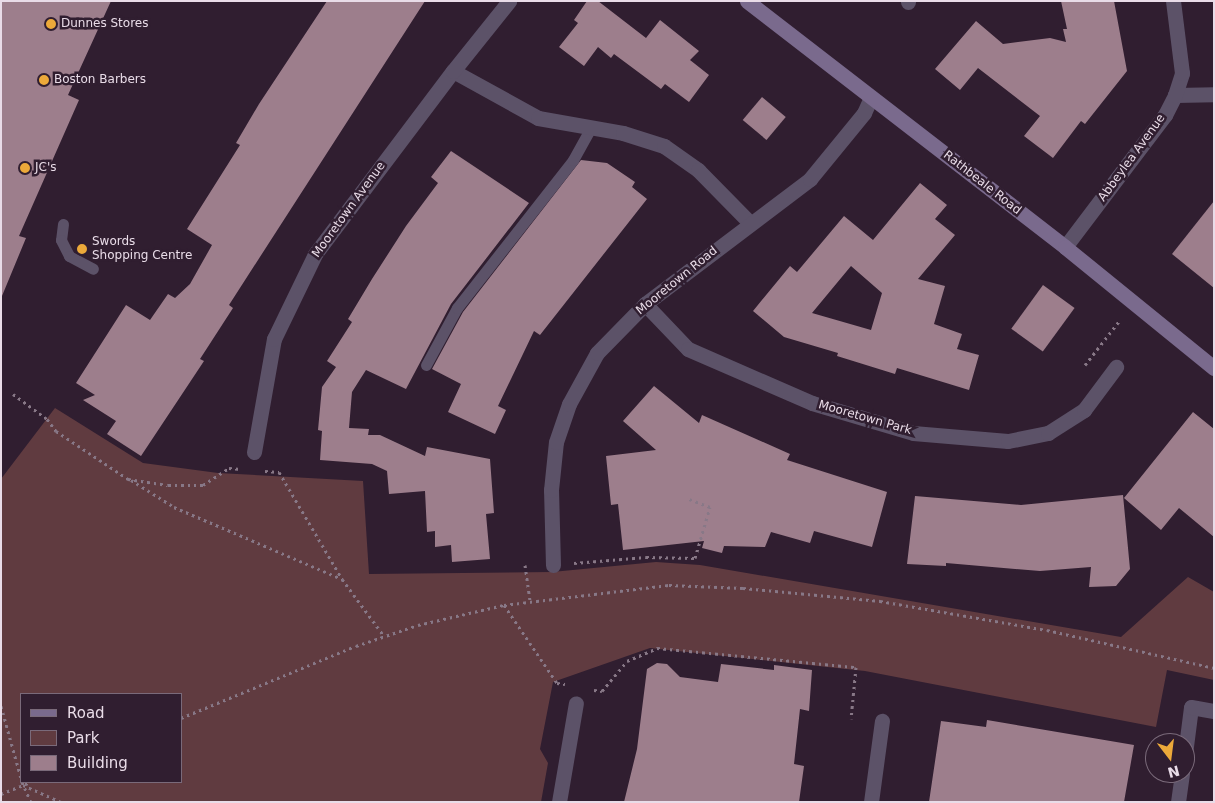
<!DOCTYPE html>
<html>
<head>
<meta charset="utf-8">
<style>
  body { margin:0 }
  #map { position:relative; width:1215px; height:803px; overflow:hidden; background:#301e30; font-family:"DejaVu Sans",sans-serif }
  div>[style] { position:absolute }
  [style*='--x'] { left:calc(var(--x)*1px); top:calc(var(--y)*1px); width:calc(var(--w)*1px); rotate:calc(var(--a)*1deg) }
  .green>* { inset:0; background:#603b40 }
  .building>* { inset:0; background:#9d7e8c; transform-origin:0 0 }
  .path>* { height:3px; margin-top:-1.5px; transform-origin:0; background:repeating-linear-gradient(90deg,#887887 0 2.5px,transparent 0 6.5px) }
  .lane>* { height:11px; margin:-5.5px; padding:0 5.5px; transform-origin:5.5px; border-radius:5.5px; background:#5c5268 }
  .street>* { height:15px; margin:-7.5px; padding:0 7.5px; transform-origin:7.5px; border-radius:7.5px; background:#5c5268 }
  .secondary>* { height:15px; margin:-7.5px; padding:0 7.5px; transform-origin:7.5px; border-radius:7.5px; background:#7a6a8d }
  .dots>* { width:14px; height:14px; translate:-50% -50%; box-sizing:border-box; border:2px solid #301e30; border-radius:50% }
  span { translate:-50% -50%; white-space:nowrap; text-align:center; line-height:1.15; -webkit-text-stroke:5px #301e30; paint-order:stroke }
  .poi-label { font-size:12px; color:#e9dce8 }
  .left { translate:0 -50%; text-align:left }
  .street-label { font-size:12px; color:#e9dce8 }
  .frame { position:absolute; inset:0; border:2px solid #e9dce8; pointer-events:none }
  .legend { position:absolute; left:20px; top:693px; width:162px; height:90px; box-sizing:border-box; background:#301e30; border:1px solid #7a6a7a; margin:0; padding:6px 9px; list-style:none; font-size:15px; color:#e9dce8 }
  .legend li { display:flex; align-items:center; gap:10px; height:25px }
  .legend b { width:25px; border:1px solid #7a6a7a }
  .north { position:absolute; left:1145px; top:733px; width:50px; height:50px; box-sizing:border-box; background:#301e30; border:1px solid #7a6a7a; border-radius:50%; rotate:165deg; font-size:14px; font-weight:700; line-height:20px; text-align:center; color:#e9dce8 }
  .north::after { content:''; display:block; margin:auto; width:18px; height:22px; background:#eca93a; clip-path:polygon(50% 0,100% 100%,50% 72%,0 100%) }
</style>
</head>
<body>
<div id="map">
  <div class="green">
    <div style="clip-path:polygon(evenodd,55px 408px,143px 463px,218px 473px,363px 481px,369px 574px,552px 572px,656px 562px,700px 565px,1121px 637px,1188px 577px,1214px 592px,1214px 680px,1167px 670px,1156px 727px,865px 671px,650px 648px,553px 682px,540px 749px,548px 763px,541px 802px,1px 802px,1px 479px,55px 408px,21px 694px,181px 694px,181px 782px,21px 782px,21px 694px)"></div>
  </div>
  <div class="building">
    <div style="clip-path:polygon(1px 1px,111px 1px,68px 95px,79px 100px,19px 236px,26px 238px,2px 296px)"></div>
    <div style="clip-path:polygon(327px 1px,425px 1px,229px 305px,233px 308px,200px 359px,204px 361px,141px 456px,107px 434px,116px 421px,83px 400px,95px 395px,76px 383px,126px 305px,150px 320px,168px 294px,175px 298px,190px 284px,212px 245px,187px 229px,240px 145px,236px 143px,259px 104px)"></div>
    <div style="clip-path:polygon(587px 1px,598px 1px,646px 38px,660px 20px,699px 51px,690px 60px,709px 75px,689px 102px,665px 84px,661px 89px,614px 54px,611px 58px,598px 47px,584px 66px,559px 47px,578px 23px,574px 20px)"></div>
    <div style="clip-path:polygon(1061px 1px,1114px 1px,1127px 71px,1085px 124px,1081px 121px,1053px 158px,1024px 136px,1040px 116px,978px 68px,960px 90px,935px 69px,976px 21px,1003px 44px,1050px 38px,1066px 42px,1063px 29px,1067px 29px)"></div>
    <div style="left:762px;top:97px;width:31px;height:30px;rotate:40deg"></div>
    <div style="clip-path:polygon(451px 151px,529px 203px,451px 304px,406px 389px,366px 370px,352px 392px,349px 428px,369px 429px,368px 435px,380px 435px,425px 456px,427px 447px,490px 459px,494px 513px,486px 514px,490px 559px,452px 562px,451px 545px,435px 547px,435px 531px,427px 532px,425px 491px,389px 494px,387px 471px,372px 464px,320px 460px,322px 431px,318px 430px,322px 387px,336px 367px,327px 361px,352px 322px,348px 319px,372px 279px,406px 226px,438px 183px,431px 177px)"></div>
    <div style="clip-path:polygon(581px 160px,607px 163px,635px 182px,632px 187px,647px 199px,540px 335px,534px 331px,498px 406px,506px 410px,495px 434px,448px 412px,461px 384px,432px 369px,463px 312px)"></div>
    <div style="clip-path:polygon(evenodd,920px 183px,947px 205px,935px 219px,955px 235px,918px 279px,945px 286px,934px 324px,962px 334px,957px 349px,979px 355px,969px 390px,897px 368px,895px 374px,837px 356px,838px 353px,784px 337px,753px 311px,790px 266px,797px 272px,844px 216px,873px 240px,920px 183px,851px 266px,882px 293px,871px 330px,812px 313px,851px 266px)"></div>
    <div style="clip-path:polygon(1214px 201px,1214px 288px,1172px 254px)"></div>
    <div style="left:1043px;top:285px;width:39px;height:54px;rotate:36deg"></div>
    <div style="clip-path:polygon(654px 386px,699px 423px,702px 415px,790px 454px,787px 460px,887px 492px,872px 547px,814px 531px,810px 543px,771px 532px,765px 547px,724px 546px,722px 553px,702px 548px,704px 541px,623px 550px,618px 504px,611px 505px,606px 456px,656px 450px,623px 421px)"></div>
    <div style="clip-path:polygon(1193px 412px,1214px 429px,1214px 537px,1179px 508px,1161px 530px,1124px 498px)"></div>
    <div style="clip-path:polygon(1123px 495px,1130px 569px,1116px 586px,1089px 587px,1091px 567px,1040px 571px,946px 563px,946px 566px,907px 564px,915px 496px,1021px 505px)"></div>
    <div style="clip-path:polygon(657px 663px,667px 664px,680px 677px,718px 682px,721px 664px,774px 670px,774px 665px,812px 670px,809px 711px,800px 709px,794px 764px,804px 766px,799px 802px,624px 802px,637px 749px,647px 669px)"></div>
    <div style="clip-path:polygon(987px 720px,1134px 745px,1124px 802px,929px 802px,941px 721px,986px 727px)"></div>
  </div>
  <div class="path">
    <div style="--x:1085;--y:365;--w:57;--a:-52.1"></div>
    <div style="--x:13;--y:394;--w:42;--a:36.3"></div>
    <div style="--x:47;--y:419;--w:15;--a:53"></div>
    <div style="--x:56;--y:431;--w:87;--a:33.7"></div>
    <div style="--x:128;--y:479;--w:40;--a:8.5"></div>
    <div style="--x:168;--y:485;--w:35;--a:0"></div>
    <div style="--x:203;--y:485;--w:31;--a:-33"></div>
    <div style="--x:229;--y:468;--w:12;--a:5"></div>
    <div style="--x:265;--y:471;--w:14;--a:4"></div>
    <div style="--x:279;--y:472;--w:124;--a:59.5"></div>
    <div style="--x:342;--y:579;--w:71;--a:53.6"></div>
    <div style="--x:131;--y:480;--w:51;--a:32.1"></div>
    <div style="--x:174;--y:507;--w:183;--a:23.2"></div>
    <div style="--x:574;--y:563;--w:72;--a:-4.8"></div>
    <div style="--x:646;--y:557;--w:49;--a:1.2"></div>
    <div style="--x:695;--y:558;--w:53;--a:-73.6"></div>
    <div style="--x:710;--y:507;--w:25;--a:-159"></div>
    <div style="--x:525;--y:565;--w:36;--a:82"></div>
    <div style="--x:504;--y:605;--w:94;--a:55.8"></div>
    <div style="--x:557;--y:683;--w:8;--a:7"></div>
    <div style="--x:594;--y:690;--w:8;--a:7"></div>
    <div style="--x:602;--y:691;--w:39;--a:-50"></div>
    <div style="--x:627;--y:661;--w:33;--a:-23"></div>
    <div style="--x:657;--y:648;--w:200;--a:5.5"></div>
    <div style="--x:856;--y:667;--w:52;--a:95.5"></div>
    <div style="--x:1;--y:706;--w:75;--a:74.5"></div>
    <div style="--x:181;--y:718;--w:189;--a:-22.4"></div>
    <div style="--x:356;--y:646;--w:65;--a:-18.7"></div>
    <div style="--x:418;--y:625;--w:88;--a:-13.1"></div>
    <div style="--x:504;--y:605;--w:166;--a:-6.9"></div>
    <div style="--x:669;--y:585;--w:74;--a:2.3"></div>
    <div style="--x:743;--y:588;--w:138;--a:5.4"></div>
    <div style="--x:880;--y:601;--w:169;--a:9.9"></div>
    <div style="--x:1047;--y:630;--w:171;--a:12.8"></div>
    <div style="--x:22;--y:782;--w:22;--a:66"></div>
    <div style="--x:23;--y:785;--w:42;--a:24.1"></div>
    <div style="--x:1;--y:794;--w:31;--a:-22"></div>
  </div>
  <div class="lane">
    <div style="--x:63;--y:224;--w:16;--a:97"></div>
    <div style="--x:61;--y:240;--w:18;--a:63"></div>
    <div style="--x:69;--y:256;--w:27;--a:28"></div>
    <div style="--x:426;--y:365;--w:65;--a:-61.5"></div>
    <div style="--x:457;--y:308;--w:188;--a:-51.9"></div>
    <div style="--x:573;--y:160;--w:38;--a:-61"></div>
  </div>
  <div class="street">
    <div style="--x:908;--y:1;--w:1;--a:90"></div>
    <div style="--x:453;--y:71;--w:97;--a:28.9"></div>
    <div style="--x:538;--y:118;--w:86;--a:10"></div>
    <div style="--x:623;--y:133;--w:43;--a:17.6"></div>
    <div style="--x:664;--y:146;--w:42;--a:35.2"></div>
    <div style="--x:698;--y:170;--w:74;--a:45.5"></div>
    <div style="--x:1175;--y:95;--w:39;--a:-1"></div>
    <div style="--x:1065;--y:247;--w:166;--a:-52.9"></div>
    <div style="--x:1165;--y:115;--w:22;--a:-63"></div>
    <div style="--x:1175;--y:95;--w:23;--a:-72"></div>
    <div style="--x:1182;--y:73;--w:73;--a:-97.1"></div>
    <div style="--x:645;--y:304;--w:62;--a:46.3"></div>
    <div style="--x:688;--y:349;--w:135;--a:23.5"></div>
    <div style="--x:812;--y:403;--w:105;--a:16.5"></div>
    <div style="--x:913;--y:433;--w:95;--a:4.8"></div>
    <div style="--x:1008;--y:441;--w:41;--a:-11.3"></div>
    <div style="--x:1048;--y:433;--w:43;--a:-32.6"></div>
    <div style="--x:1084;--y:410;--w:54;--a:-53.3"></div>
    <div style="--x:254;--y:452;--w:115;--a:-80"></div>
    <div style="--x:274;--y:339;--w:94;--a:-64.2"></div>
    <div style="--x:315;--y:254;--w:229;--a:-53"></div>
    <div style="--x:453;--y:71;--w:90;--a:-51.3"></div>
    <div style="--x:553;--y:565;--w:75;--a:-91.5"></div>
    <div style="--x:551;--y:490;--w:48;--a:-84.1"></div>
    <div style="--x:556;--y:442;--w:40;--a:-71.1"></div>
    <div style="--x:569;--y:404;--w:58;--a:-61.2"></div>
    <div style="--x:597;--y:353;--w:69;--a:-45.6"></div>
    <div style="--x:645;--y:304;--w:207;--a:-37.1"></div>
    <div style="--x:810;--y:179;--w:85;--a:-50.7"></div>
    <div style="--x:864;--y:113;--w:17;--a:-66"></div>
    <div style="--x:1185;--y:754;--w:47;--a:-82.7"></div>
    <div style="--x:1191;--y:707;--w:23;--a:10"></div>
    <div style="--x:559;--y:802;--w:100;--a:-80.3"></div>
    <div style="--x:871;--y:802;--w:82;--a:-82.3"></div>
    <div style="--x:1178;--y:802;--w:29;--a:-82"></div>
  </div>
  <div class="secondary">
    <div style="--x:747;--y:1;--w:402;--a:37.7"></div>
    <div style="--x:1065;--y:247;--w:192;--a:39.1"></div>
  </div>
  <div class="dots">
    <div style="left:51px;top:24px;background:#eca93a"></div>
    <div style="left:44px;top:80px;background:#eca93a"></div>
    <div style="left:25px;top:168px;background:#eca93a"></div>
    <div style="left:82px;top:249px;background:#eca93a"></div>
  </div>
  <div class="poi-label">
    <span class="left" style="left:61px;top:24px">Dunnes Stores</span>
    <span class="left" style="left:54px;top:80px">Boston Barbers</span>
    <span class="left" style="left:35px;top:168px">JC's</span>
    <span class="left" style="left:92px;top:249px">Swords<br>Shopping Centre</span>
  </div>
  <div class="street-label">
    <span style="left:1132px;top:158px;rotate:-54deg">Abbeylea Avenue</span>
    <span style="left:982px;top:183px;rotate:38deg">Rathbeale Road</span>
    <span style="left:349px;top:210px;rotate:-54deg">Mooretown Avenue</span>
    <span style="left:677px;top:281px;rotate:-39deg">Mooretown Road</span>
    <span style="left:865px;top:418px;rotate:16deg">Mooretown Park</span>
  </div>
  <div class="frame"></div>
  <ul class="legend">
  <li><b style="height:6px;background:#7a6a8d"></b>Road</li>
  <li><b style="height:14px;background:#603b40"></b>Park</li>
  <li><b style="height:14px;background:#9d7e8c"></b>Building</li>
  </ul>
  <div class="north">N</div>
</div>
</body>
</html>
